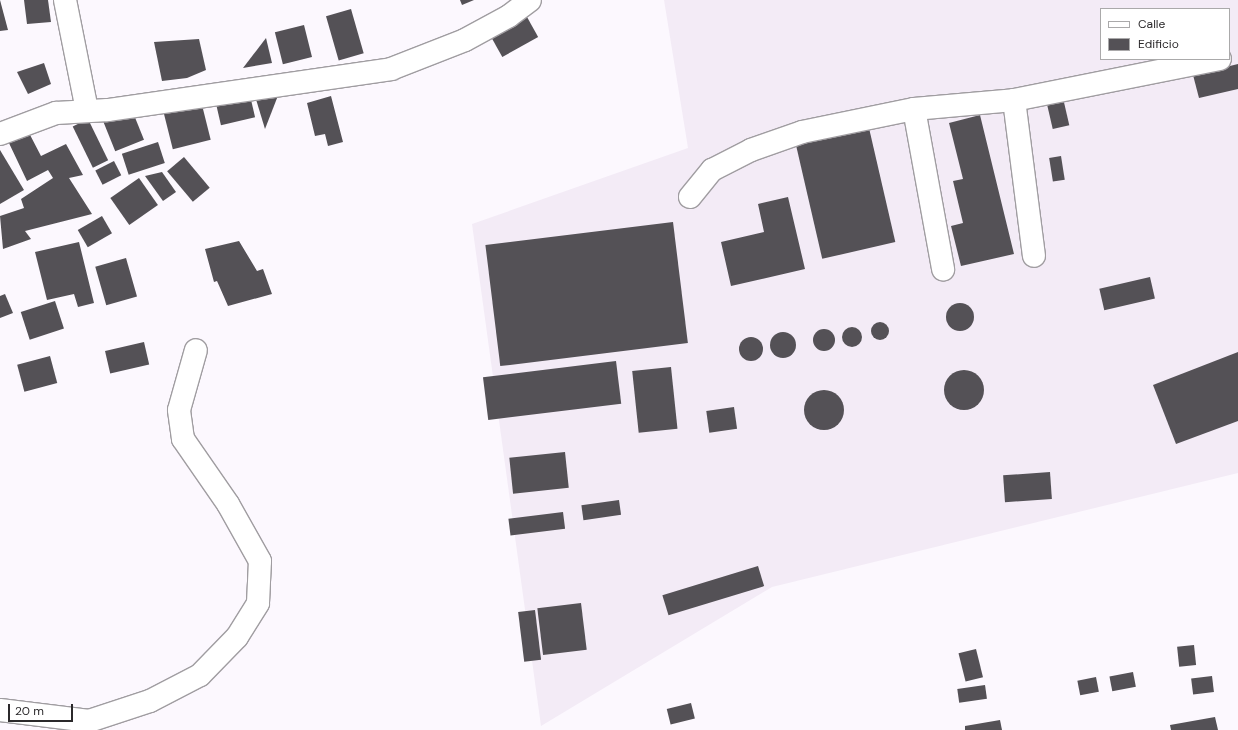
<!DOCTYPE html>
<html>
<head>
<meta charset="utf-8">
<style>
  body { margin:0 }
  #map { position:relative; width:1238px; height:730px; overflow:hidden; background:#fcf8fe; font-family:"DM Sans",sans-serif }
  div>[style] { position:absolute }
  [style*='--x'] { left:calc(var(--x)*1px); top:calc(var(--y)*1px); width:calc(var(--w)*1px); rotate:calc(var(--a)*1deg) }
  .built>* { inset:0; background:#f3ebf6 }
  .building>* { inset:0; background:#545156; transform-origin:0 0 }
  .round { border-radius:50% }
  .roads { filter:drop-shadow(1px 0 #a09da1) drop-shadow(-1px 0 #a09da1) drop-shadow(0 1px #a09da1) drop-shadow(0 -1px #a09da1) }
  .minor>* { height:22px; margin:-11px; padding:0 11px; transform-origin:11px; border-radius:11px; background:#fff }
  span { translate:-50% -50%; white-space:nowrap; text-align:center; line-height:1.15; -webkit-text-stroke:4px #fff; paint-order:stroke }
  .legend { position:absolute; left:1100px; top:8px; width:130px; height:52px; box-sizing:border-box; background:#fff; border:1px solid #aaa9aa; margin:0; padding:5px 7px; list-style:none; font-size:12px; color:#2b292b }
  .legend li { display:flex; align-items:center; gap:8px; height:20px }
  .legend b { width:20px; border:1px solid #aaa9aa }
  .scale { position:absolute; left:8px; top:704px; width:65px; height:18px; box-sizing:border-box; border:2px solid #2b292b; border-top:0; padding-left:5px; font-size:12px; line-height:14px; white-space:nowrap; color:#2b292b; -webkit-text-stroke:3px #fff; paint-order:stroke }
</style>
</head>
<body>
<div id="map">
  <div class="built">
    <div style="clip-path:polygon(evenodd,664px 0,1238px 0,1238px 473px,772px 587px,541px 726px,472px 224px,688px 148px,664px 0,1101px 9px,1229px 9px,1229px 59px,1101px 59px,1101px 9px)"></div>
  </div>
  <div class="building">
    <div style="clip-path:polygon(0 0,8px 30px,0 31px)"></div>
    <div style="clip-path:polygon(24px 0,48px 0,51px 22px,27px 24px)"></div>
    <div style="clip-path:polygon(460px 0,474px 0,462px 5px)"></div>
    <div style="left:351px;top:9px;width:46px;height:26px;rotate:74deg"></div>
    <div style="left:527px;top:17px;width:23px;height:41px;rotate:61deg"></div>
    <div style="left:304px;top:25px;width:33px;height:30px;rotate:76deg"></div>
    <div style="clip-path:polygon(266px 38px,272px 63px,243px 68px)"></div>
    <div style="clip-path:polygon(199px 39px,206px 70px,187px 78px,162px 81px,154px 42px)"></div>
    <div style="clip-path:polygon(44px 63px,51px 84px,28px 94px,17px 72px)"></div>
    <div style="clip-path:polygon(1238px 64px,1238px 89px,1199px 98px,1193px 75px)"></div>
    <div style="left:249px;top:91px;width:27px;height:35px;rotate:77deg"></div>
    <div style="clip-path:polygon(279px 93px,265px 129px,255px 96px)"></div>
    <div style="clip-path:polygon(331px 96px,343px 142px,328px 146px,325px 134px,315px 136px,307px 103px)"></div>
    <div style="left:1063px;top:98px;width:28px;height:17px;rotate:77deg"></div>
    <div style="left:201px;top:101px;width:40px;height:39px;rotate:76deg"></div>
    <div style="left:132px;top:110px;width:32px;height:31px;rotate:68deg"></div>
    <div style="clip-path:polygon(980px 115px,1014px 254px,961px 266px,951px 226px,963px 223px,953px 181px,963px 179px,949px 123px)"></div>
    <div style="left:88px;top:119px;width:46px;height:17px;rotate:64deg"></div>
    <div style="left:869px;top:128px;width:117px;height:75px;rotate:77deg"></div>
    <div style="clip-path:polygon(28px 131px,41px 156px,66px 144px,83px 175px,69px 178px,92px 214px,25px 231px,31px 239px,3px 249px,0 216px,24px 208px,21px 199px,53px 178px,48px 170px,27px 181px,8px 141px)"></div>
    <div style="left:158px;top:142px;width:22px;height:38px;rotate:72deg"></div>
    <div style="clip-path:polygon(0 150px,24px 190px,0 204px)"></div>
    <div style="left:1061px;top:156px;width:24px;height:12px;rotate:81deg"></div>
    <div style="left:184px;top:157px;width:40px;height:22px;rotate:50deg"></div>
    <div style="left:114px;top:161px;width:16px;height:21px;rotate:63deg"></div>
    <div style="clip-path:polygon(162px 172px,176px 192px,163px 201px,145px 176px)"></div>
    <div style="left:139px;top:178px;width:33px;height:35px;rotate:55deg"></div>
    <div style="clip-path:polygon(788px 197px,805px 269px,731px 286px,721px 242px,764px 232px,758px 204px)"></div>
    <div style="left:102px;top:216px;width:20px;height:28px;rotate:60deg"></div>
    <div style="left:673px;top:222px;width:122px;height:189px;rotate:83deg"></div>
    <div style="clip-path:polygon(239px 241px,257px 271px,263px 269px,272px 294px,228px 306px,217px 281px,214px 282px,205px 249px)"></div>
    <div style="clip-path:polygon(79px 242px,94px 303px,78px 307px,74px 294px,47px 300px,35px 252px)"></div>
    <div style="left:126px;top:258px;width:40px;height:32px;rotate:74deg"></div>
    <div style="left:1150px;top:277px;width:22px;height:52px;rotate:77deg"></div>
    <div style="clip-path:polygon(5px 294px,13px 313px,0 318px,0 296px)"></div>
    <div style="left:55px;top:301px;width:29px;height:36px;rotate:72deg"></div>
    <div class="round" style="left:946px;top:303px;width:28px;height:28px"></div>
    <div class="round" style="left:871px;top:322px;width:18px;height:18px"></div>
    <div class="round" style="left:842px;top:327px;width:20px;height:20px"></div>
    <div class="round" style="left:813px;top:329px;width:22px;height:22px"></div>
    <div class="round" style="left:770px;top:332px;width:26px;height:26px"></div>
    <div class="round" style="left:739px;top:337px;width:24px;height:24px"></div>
    <div style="left:144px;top:342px;width:23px;height:40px;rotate:77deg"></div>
    <div style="clip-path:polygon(1238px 352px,1238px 421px,1176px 444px,1153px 385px)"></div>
    <div style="left:50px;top:356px;width:28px;height:34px;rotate:75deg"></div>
    <div style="left:616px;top:361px;width:43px;height:134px;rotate:83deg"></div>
    <div style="left:671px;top:367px;width:62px;height:39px;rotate:84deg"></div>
    <div class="round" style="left:944px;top:370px;width:40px;height:40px"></div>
    <div class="round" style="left:804px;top:390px;width:40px;height:40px"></div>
    <div style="left:734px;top:407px;width:22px;height:28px;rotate:82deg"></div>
    <div style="left:565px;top:452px;width:36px;height:56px;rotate:84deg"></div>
    <div style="left:1050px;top:472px;width:27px;height:47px;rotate:86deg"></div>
    <div style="left:619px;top:500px;width:15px;height:38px;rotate:82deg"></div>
    <div style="left:563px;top:512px;width:17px;height:55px;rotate:83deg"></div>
    <div style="left:758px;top:566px;width:21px;height:100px;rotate:73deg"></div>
    <div style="left:581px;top:603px;width:47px;height:44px;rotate:83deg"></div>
    <div style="left:535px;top:610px;width:50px;height:17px;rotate:83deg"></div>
    <div style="left:1194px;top:645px;width:20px;height:17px;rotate:84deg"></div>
    <div style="left:976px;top:649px;width:29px;height:18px;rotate:76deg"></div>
    <div style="left:1133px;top:672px;width:15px;height:24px;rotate:79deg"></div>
    <div style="left:1212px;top:676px;width:16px;height:21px;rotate:83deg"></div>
    <div style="left:1096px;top:677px;width:15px;height:19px;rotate:79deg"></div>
    <div style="left:985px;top:685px;width:14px;height:28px;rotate:82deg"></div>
    <div style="left:691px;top:703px;width:16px;height:25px;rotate:76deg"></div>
    <div style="clip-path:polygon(1215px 717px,1218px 730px,1171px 730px,1170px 725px)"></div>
    <div style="clip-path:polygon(1000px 720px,1002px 730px,965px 730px,965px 726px)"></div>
  </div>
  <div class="roads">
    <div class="minor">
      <div style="--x:65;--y:0;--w:112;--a:78.7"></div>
      <div style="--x:1014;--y:100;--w:157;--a:82.7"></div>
      <div style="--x:914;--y:109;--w:163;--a:79.7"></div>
      <div style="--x:0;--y:134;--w:60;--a:-20.6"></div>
      <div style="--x:56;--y:113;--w:52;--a:-3.3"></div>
      <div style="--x:108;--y:110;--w:286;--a:-8.2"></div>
      <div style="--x:391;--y:69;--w:79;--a:-21.4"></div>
      <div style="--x:465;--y:40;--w:50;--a:-28.6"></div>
      <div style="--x:509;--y:16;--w:26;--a:-37"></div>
      <div style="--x:690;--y:197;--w:35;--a:-51"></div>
      <div style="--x:712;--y:170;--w:44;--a:-27.1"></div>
      <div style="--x:751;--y:150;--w:54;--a:-19.4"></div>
      <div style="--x:802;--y:132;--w:114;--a:-11.6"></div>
      <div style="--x:914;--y:109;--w:100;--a:-5.1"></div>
      <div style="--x:1014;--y:100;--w:210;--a:-11.3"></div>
      <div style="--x:0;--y:710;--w:90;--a:7"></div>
      <div style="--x:89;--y:721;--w:64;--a:-18.2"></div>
      <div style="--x:150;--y:701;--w:56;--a:-27.5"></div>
      <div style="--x:200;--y:675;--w:53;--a:-45.8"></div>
      <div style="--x:237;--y:637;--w:40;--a:-58"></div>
      <div style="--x:258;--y:603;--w:42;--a:-87.3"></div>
      <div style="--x:260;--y:561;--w:65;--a:-119.3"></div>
      <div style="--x:228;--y:504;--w:79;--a:-124.7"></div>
      <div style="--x:183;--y:439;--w:29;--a:-98"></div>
      <div style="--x:179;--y:410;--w:62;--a:-74.2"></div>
    </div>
  </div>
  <ul class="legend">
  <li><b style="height:5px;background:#fff"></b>Calle</li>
  <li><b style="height:11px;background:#545156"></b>Edificio</li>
  </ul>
  <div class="scale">20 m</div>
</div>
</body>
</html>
